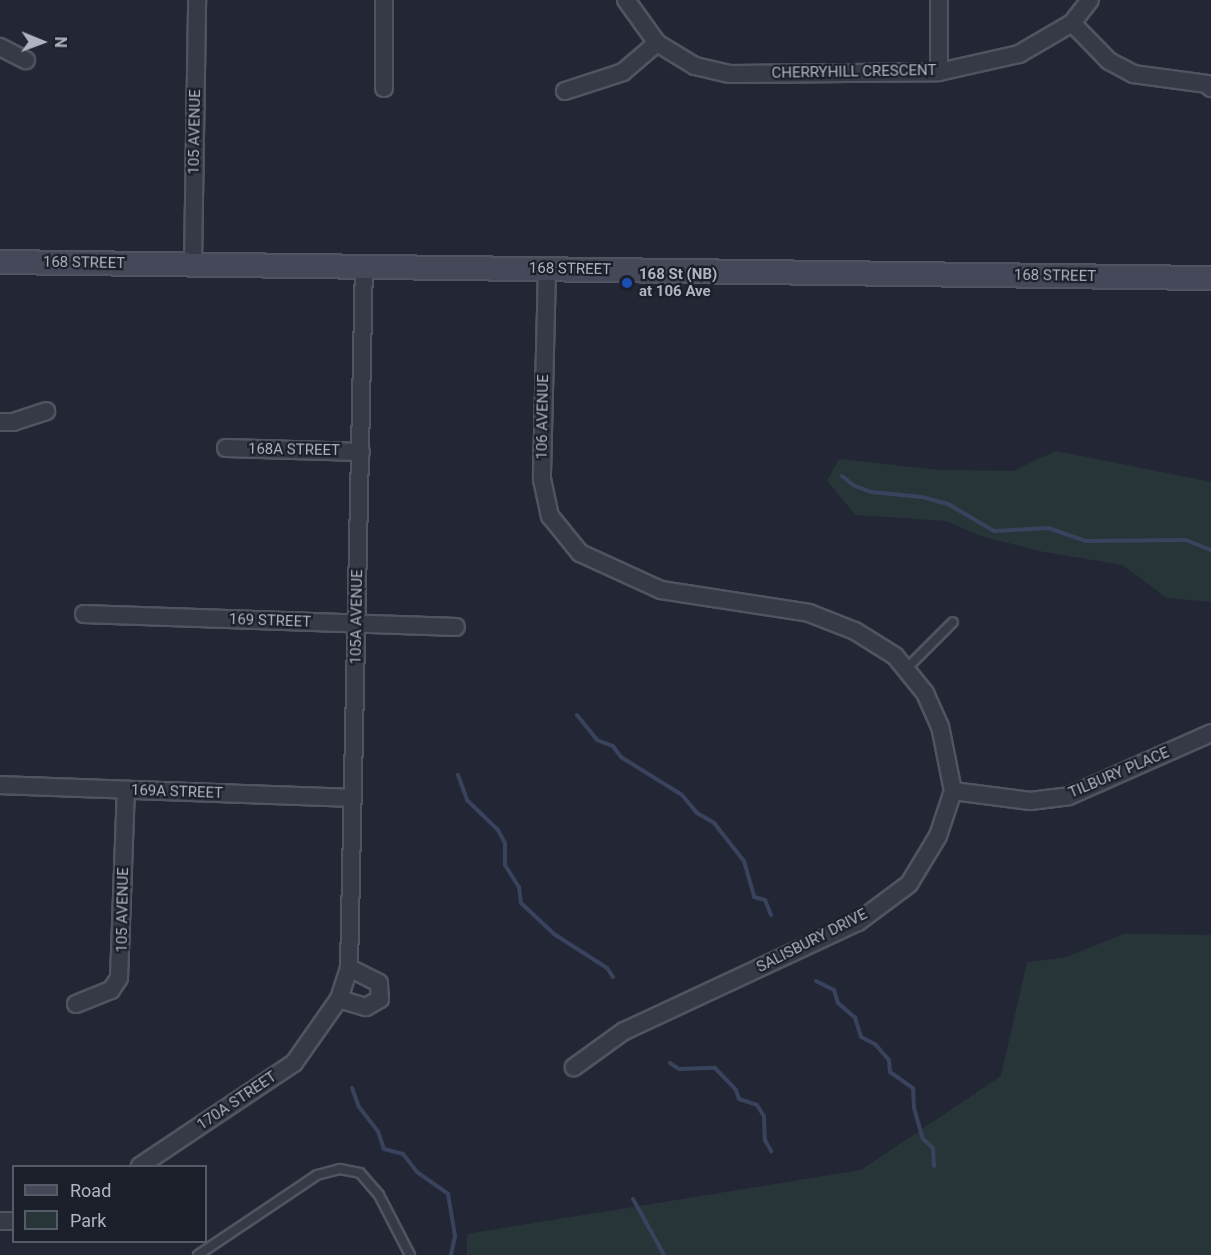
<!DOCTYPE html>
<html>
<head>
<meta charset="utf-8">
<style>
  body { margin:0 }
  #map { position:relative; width:1211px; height:1255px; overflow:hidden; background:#232735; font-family:Roboto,sans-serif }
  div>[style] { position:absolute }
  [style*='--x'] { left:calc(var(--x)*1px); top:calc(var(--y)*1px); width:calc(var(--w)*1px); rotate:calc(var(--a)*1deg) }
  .green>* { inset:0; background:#273539 }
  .stream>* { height:4px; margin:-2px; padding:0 2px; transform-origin:2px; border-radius:2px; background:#39435d }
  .roads { filter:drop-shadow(2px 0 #505460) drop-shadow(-2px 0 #505460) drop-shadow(0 2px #505460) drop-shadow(0 -2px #505460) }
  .lane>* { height:8px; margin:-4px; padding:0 4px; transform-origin:4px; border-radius:4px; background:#363a46 }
  .street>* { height:16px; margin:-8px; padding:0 8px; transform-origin:8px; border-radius:8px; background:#363a46 }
  .secondary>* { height:22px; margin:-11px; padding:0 11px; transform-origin:11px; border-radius:11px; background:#444858 }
  .dots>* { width:16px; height:16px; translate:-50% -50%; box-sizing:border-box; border:3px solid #1b1f2a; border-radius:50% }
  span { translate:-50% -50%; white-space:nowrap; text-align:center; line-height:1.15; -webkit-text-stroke:4.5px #1b1f2a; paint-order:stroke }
  .street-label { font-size:15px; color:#b0b4c2 }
  .poi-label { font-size:15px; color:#b0b4c2; font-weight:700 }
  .left { translate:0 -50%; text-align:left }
  .legend { position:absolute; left:12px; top:1165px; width:195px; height:78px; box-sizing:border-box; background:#1b1f2a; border:2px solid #575b67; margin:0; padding:8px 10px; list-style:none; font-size:18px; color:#b0b4c2 }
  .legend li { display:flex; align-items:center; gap:12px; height:30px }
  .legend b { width:30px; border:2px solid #575b67 }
  .north { position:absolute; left:12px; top:12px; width:60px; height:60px; -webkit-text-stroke:4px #1b1f2a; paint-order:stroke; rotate:91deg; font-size:16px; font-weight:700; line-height:24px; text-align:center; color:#b0b4c2 }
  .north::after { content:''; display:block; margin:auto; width:21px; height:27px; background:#b0b4c2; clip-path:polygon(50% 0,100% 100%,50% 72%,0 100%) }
</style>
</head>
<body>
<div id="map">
  <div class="green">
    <div style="clip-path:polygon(1056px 451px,1211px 482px,1211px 602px,1167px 598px,1123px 565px,1044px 552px,981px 536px,946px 521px,856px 515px,827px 481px,839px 459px,939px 470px,1013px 471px)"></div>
    <div style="clip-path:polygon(1124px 934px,1211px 935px,1211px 1255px,467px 1255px,467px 1234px,861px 1170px,1001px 1076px,1027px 962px,1064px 958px)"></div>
  </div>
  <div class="stream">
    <div style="--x:842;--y:476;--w:14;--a:39"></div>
    <div style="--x:853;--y:485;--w:19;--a:21"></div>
    <div style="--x:871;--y:492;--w:51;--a:5.6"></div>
    <div style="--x:922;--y:497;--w:27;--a:15"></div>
    <div style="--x:948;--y:504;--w:53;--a:30.4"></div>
    <div style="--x:994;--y:531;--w:54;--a:-3.2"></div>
    <div style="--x:1048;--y:528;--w:39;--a:19"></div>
    <div style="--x:1085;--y:541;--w:101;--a:-0.6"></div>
    <div style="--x:1186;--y:540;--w:27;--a:22"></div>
    <div style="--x:577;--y:715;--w:32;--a:51"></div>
    <div style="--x:597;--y:740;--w:17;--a:21"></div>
    <div style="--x:613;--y:746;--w:14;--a:54"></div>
    <div style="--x:621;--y:757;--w:72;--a:31.9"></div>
    <div style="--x:682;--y:795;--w:23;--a:50"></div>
    <div style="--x:697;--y:813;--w:20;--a:30"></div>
    <div style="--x:714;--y:823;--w:48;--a:51.7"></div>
    <div style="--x:744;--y:861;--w:37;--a:74"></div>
    <div style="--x:754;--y:897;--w:11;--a:15"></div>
    <div style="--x:765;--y:900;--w:16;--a:68"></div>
    <div style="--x:458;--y:775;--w:27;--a:70"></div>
    <div style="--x:467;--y:800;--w:43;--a:44.1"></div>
    <div style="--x:498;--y:830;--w:15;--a:62"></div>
    <div style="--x:505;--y:843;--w:22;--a:90"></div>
    <div style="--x:505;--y:865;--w:26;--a:58"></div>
    <div style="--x:519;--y:887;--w:16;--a:83"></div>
    <div style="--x:521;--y:903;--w:45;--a:43.2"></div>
    <div style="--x:554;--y:934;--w:63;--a:32.7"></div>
    <div style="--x:607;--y:968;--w:11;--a:56"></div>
    <div style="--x:816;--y:981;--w:20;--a:27"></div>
    <div style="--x:834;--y:990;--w:14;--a:73"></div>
    <div style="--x:838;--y:1003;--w:23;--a:41"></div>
    <div style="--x:855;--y:1018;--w:20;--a:72"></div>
    <div style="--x:861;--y:1037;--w:16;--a:27"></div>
    <div style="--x:875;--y:1044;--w:21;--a:49"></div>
    <div style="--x:889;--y:1060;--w:12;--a:85"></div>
    <div style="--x:890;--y:1072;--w:28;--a:35"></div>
    <div style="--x:913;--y:1088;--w:20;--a:87"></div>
    <div style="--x:914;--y:1108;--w:32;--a:74"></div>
    <div style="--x:923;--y:1139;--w:13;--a:42"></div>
    <div style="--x:933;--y:1148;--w:18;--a:87"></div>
    <div style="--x:670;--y:1063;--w:11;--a:34"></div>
    <div style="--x:679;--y:1069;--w:36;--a:-2"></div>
    <div style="--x:715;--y:1068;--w:30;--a:46"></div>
    <div style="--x:736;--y:1090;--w:9;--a:72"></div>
    <div style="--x:739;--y:1099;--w:19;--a:18"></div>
    <div style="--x:757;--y:1105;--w:13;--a:58"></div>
    <div style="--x:764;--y:1116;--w:24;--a:88"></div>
    <div style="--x:765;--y:1140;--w:13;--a:61"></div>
    <div style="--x:352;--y:1088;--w:20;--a:70"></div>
    <div style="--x:359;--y:1107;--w:31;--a:52"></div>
    <div style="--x:378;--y:1131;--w:19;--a:72"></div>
    <div style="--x:384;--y:1149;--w:20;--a:15"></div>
    <div style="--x:403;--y:1154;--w:23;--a:52"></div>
    <div style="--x:417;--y:1172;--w:38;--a:35"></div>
    <div style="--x:448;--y:1194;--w:43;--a:80.5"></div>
    <div style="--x:455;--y:1236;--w:19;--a:102"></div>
    <div style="--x:633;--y:1199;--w:64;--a:61"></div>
  </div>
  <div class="roads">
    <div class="lane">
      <div style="--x:906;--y:669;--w:66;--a:-45"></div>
      <div style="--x:198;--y:1255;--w:143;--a:-33.9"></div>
      <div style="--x:317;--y:1175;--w:24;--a:-15"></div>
      <div style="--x:340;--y:1169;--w:20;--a:11"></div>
      <div style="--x:360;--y:1173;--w:29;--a:49"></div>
      <div style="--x:379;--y:1195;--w:68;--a:62.7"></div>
    </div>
    <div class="street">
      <div style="--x:626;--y:0;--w:53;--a:54.2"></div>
      <div style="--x:657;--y:43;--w:44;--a:31.2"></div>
      <div style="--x:695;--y:66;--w:36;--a:13"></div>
      <div style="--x:730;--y:74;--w:209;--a:-0.5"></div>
      <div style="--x:939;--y:72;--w:82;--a:-12.7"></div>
      <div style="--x:1019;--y:54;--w:61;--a:-30.3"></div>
      <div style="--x:1072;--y:23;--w:29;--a:-52"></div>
      <div style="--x:1072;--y:23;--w:53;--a:45.8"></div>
      <div style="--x:1109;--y:61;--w:27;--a:28"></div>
      <div style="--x:1133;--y:74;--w:75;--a:7.7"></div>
      <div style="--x:1207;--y:84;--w:6;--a:45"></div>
      <div style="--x:0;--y:47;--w:29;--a:27"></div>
      <div style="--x:939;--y:72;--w:72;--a:-90"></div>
      <div style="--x:384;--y:88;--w:88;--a:-90"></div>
      <div style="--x:565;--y:91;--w:61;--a:-18.1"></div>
      <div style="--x:623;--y:72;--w:45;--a:-40.5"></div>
      <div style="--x:193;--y:264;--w:264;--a:-89.1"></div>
      <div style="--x:547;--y:269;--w:210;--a:91.4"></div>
      <div style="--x:542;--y:479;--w:38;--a:78"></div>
      <div style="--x:550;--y:516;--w:48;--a:51"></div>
      <div style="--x:580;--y:553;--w:89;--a:24.6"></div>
      <div style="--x:661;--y:590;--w:150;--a:8.8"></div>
      <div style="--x:809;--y:613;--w:49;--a:21.4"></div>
      <div style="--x:855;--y:631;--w:47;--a:32"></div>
      <div style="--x:895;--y:656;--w:48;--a:51"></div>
      <div style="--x:925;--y:693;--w:36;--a:66"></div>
      <div style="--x:940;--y:726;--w:66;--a:78.7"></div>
      <div style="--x:953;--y:791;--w:47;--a:108.4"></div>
      <div style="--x:938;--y:836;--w:56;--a:121.1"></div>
      <div style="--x:909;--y:884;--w:64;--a:143.3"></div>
      <div style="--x:858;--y:922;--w:258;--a:155"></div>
      <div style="--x:624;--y:1031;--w:62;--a:144.2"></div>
      <div style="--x:0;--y:422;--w:13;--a:0"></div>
      <div style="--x:13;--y:422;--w:35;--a:-18"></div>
      <div style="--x:226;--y:448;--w:135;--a:1.7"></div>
      <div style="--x:84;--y:614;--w:372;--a:2"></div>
      <div style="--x:0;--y:785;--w:353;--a:2.1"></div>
      <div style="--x:953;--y:791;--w:78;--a:7.4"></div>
      <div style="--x:1030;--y:801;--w:39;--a:-7"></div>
      <div style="--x:1069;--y:796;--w:155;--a:-23.9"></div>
      <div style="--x:339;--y:999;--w:28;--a:17"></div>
      <div style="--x:366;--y:1007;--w:16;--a:-30"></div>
      <div style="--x:380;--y:999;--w:16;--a:-94"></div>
      <div style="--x:379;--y:983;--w:34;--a:-153"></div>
      <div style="--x:76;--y:1004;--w:38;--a:-22"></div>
      <div style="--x:111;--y:990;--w:14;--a:-56"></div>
      <div style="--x:119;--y:978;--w:188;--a:-87.9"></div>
      <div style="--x:140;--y:1166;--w:185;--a:-33.8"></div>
      <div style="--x:294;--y:1063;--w:78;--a:-54.9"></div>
      <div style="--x:339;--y:999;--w:33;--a:-72"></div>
      <div style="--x:349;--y:968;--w:702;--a:-88.78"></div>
      <div style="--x:0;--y:1221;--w:14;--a:0"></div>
    </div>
    <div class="secondary">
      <div style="--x:0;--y:262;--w:1211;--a:0.76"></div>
    </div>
  </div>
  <div class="dots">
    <div style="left:627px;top:283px;background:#1a4fb4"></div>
  </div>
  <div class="street-label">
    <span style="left:854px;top:72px;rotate:-1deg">CHERRYHILL CRESCENT</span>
    <span style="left:195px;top:132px;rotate:-89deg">105 AVENUE</span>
    <span style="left:84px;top:263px;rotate:1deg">168 STREET</span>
    <span style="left:570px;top:269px;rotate:1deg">168 STREET</span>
    <span style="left:1055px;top:276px;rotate:1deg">168 STREET</span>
    <span style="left:543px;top:417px;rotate:-89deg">106 AVENUE</span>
    <span style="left:294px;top:450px;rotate:1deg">168A STREET</span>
    <span style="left:357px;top:617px;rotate:-89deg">105A AVENUE</span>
    <span style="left:270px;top:621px;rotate:2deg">169 STREET</span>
    <span style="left:1119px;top:773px;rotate:-23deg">TILBURY PLACE</span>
    <span style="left:177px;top:792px;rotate:2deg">169A STREET</span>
    <span style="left:123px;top:910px;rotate:-89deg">105 AVENUE</span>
    <span style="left:812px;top:941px;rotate:-27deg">SALISBURY DRIVE</span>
    <span style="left:237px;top:1101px;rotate:-34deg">170A STREET</span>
  </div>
  <div class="poi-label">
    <span class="left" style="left:639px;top:283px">168 St (NB)<br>at 106 Ave</span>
  </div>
  <ul class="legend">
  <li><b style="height:8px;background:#444858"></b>Road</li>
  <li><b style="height:16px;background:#273539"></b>Park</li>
  </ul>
  <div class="north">N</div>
</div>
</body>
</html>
